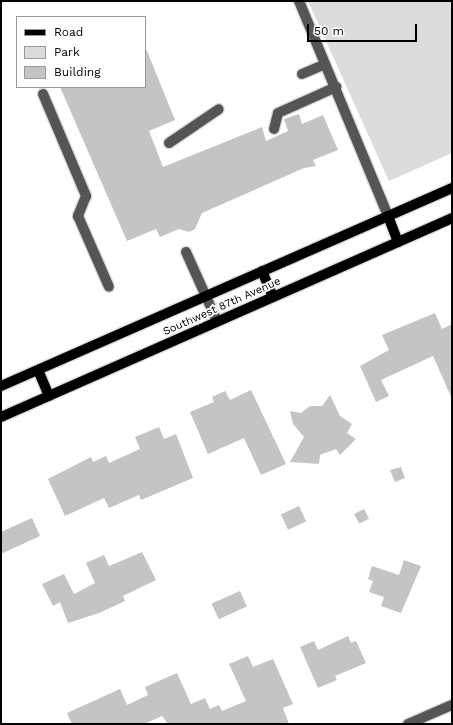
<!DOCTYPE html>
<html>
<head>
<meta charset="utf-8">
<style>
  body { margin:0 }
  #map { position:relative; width:453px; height:725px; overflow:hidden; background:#fff; font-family:"Work Sans",sans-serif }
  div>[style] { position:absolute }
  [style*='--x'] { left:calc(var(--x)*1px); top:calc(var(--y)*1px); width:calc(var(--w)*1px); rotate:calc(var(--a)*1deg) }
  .green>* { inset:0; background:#dcdcdc }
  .building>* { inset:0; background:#c4c4c4; transform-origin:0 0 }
  .roads { filter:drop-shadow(1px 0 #dbdbdb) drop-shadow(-1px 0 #dbdbdb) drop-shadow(0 1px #dbdbdb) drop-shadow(0 -1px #dbdbdb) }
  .minor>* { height:10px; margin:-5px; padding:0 5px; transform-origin:5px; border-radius:5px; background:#555 }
  .major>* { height:10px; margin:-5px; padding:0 5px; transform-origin:5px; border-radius:5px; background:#000 }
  span { translate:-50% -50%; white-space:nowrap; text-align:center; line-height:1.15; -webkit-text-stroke:3.5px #fff; paint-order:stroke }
  .street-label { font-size:11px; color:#000 }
  .frame { position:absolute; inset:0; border:2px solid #000; pointer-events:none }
  .legend { position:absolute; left:16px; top:16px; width:130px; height:72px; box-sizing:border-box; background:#fff; border:1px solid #999; margin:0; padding:5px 7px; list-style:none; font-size:12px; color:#000 }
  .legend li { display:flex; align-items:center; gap:8px; height:20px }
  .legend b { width:20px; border:1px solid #999 }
  .scale { position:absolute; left:307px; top:24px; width:110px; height:18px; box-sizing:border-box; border:2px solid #000; border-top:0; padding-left:5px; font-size:12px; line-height:14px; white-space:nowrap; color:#000; -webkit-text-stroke:3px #fff; paint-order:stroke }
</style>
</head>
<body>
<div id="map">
  <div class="green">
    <div style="clip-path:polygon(308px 1px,452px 1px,452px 153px,389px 181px)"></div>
  </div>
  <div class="building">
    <div style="clip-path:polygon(145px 46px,175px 120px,149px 131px,163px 167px,262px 127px,266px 141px,288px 131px,284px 119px,299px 114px,302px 124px,323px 115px,338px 150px,313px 160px,316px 166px,304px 168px,202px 213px,195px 229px,189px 232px,179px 229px,160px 237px,156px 229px,127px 241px,60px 87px,145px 87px)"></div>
    <div style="clip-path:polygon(435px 313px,442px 329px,452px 324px,452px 399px,433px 356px,381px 380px,389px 396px,376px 402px,360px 366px,389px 350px,382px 335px)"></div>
    <div style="clip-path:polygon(251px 390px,286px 464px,261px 475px,244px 438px,208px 454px,190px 412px,214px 402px,212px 397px,225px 391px,230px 400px)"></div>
    <div style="clip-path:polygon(330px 395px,340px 416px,352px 424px,347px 433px,356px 439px,340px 455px,336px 449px,320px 455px,319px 464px,290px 462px,304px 437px,293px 424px,290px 411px,301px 413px,310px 406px,322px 406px)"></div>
    <div style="clip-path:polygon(159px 427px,164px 439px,176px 434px,193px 478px,141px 500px,139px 495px,109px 508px,104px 498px,65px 516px,48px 479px,91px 457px,93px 462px,106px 456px,109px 463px,140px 449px,135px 437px)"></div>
    <div style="clip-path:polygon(401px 467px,405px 478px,395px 482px,390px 470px)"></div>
    <div style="left:299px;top:506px;width:17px;height:20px;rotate:65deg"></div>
    <div style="left:364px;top:509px;width:11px;height:11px;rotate:63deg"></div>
    <div style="clip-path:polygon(32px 518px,40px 536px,1px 554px,1px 532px)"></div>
    <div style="clip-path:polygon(142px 552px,156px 580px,123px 596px,125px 601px,99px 613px,68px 623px,60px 602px,53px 606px,42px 584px,64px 574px,74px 594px,95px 583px,86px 563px,104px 555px,109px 566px)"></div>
    <div style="clip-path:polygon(404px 560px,421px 566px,401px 613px,381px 606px,384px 597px,369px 592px,373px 581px,368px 579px,372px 566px,399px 575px)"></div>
    <div style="left:240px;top:591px;width:17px;height:31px;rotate:66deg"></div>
    <div style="clip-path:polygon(348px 636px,351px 643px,356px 641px,366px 663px,335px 676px,337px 680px,318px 688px,300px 647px,314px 641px,318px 650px)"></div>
    <div style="clip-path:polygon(248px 656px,253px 667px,273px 659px,293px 704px,283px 708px,289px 724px,168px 724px,162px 716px,144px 724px,72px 724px,67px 713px,120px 689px,127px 705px,148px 695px,145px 687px,177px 673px,191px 704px,205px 698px,210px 709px,219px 705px,222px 711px,246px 701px,229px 664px)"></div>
  </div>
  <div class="roads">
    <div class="minor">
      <div style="--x:299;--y:1;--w:233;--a:67.5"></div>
      <div style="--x:302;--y:74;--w:25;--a:-23"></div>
      <div style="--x:43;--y:94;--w:111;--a:67.1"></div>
      <div style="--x:86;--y:196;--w:22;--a:112"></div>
      <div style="--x:78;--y:216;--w:77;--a:66.4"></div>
      <div style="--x:274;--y:129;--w:16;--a:-76"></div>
      <div style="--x:278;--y:113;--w:64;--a:-24.1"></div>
      <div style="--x:169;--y:143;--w:60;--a:-34.2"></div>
      <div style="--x:186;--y:252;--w:76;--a:65.8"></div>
      <div style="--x:408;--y:724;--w:48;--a:-23.4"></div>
    </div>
    <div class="major">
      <div style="--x:388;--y:216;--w:28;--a:69"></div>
      <div style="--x:262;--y:271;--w:28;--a:67"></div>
      <div style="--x:38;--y:370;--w:28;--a:67"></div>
      <div style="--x:1;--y:386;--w:493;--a:-23.7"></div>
      <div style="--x:1;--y:417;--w:493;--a:-23.8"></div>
    </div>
  </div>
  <div class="street-label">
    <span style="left:222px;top:307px;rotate:-24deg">Southwest 87th Avenue</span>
  </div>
  <div class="frame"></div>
  <ul class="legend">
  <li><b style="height:5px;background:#000"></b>Road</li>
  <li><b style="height:11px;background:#dcdcdc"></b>Park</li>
  <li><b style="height:11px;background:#c4c4c4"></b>Building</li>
  </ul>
  <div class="scale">50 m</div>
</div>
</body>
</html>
